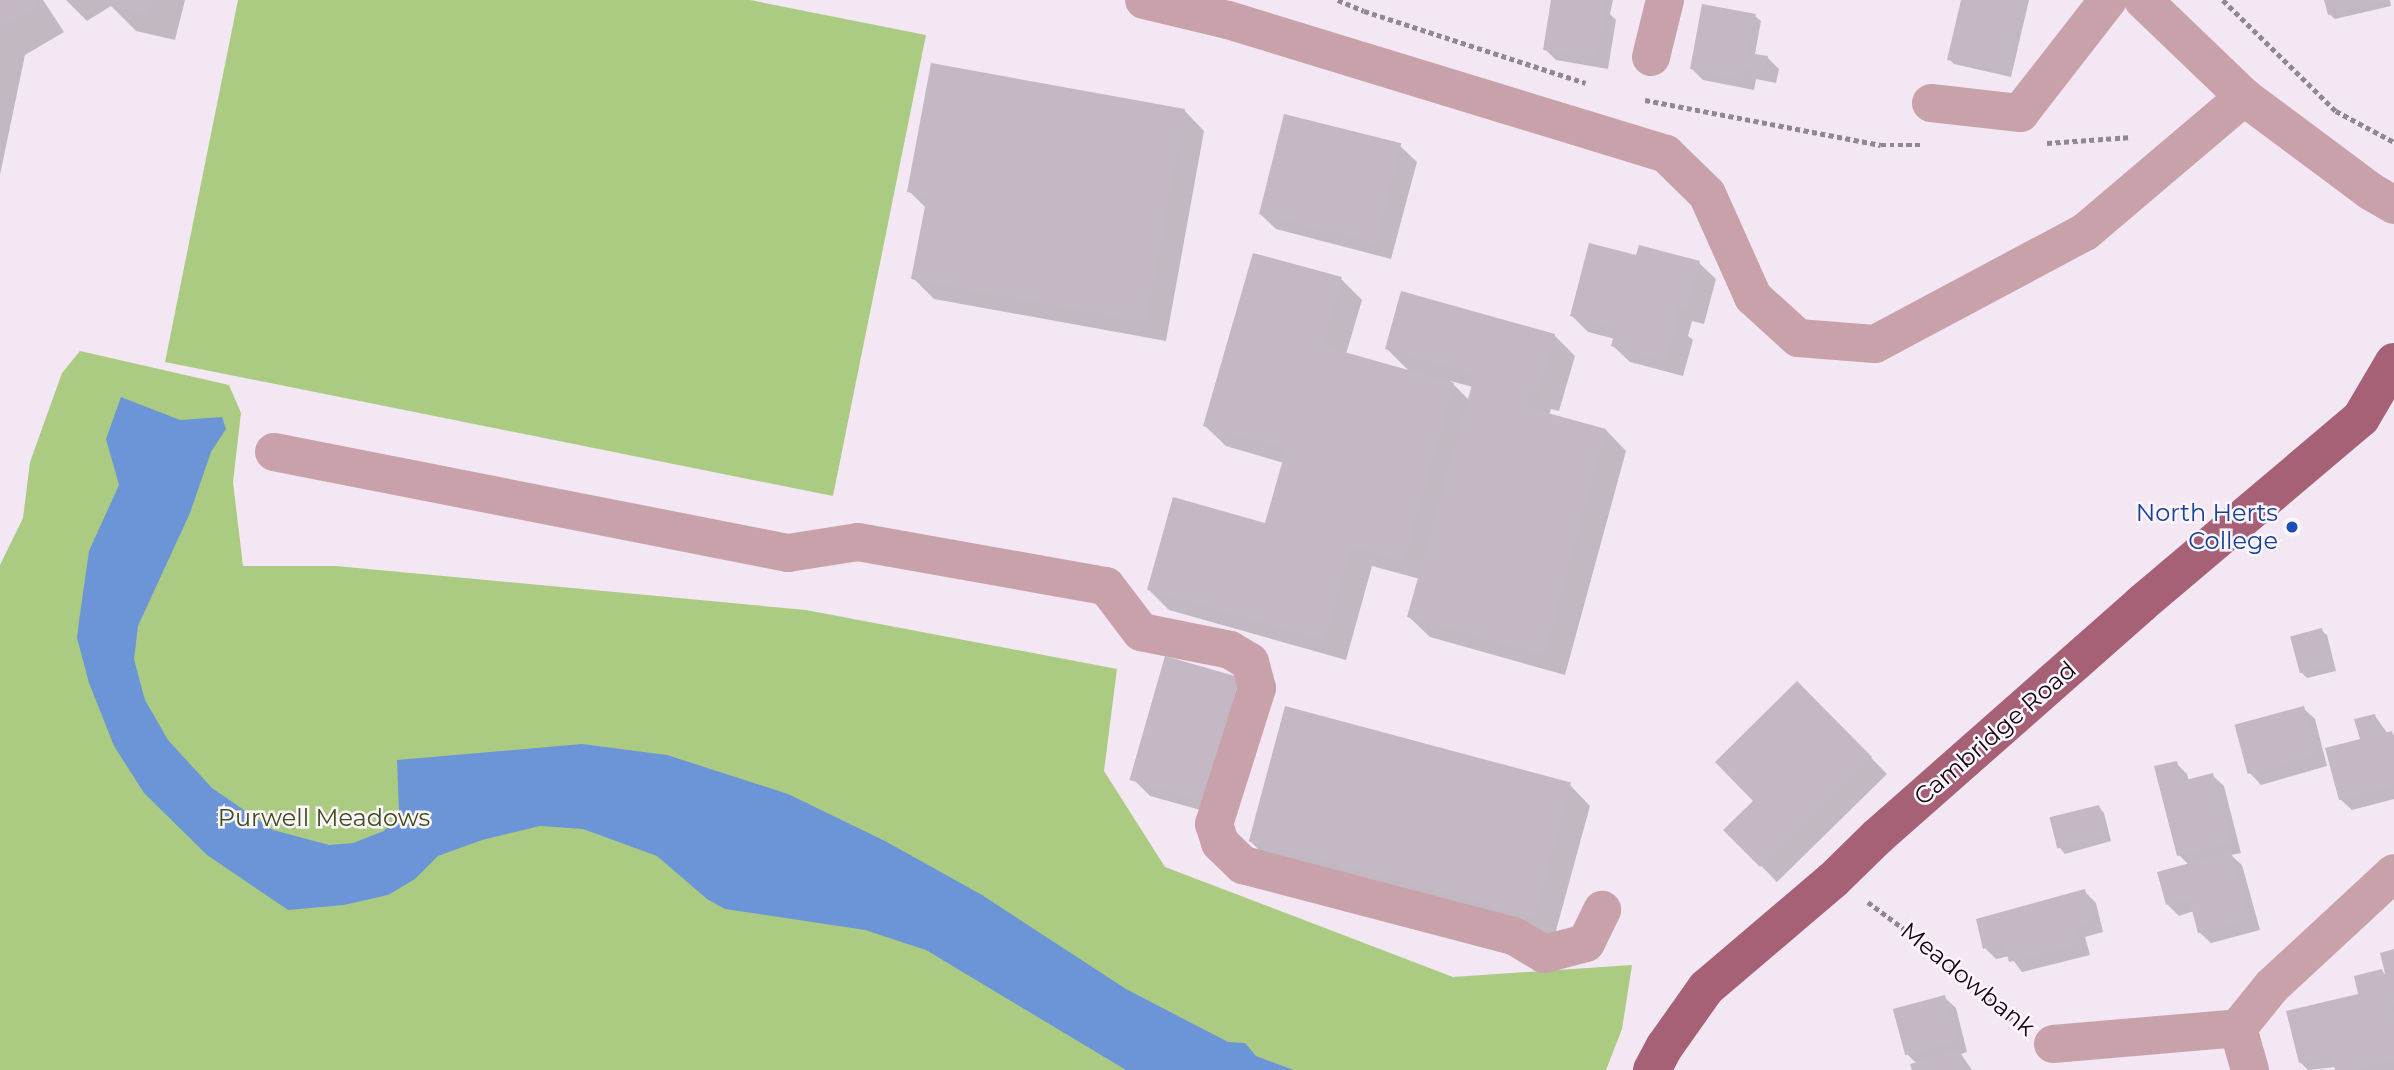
<!DOCTYPE html>
<html>
<head>
<meta charset="utf-8">
<style>
  body { margin:0 }
  #map { position:relative; width:2394px; height:1070px; overflow:hidden; background:#f3e7f3; font-family:Montserrat,sans-serif }
  div>[style] { position:absolute }
  [style*='--x'] { left:calc(var(--x)*1px); top:calc(var(--y)*1px); width:calc(var(--w)*1px); rotate:calc(var(--a)*1deg) }
  .green>* { inset:0; background:#accb82 }
  .water>* { inset:0; background:#6c95d8 }
  .shadow>* { inset:0; background:#0003 }
  .building>* { inset:0; background:#c4b8c4; transform-origin:0 0 }
  .path>* { height:4.5px; margin-top:-2.25px; transform-origin:0; background:repeating-linear-gradient(90deg,#908890 0 5px,transparent 0 8.5px) }
  .minor>* { height:38px; margin:-19px; padding:0 19px; transform-origin:19px; border-radius:19px; background:#c9a1ab }
  .major>* { height:38px; margin:-19px; padding:0 19px; transform-origin:19px; border-radius:19px; background:#a66176 }
  .dots>* { width:19px; height:19px; translate:-50% -50%; box-sizing:border-box; border:4px solid #fff5ff; border-radius:50% }
  span { translate:-50% -50%; white-space:nowrap; text-align:center; line-height:1.15; -webkit-text-stroke:5px #fff5ff; paint-order:stroke }
  .transit-label { font-size:24px; color:#164399 }
  .right { translate:-100% -50%; text-align:right }
  .street-label { font-size:24px; color:#0e0a0e }
  .park-label { font-size:24px; color:#3c511a }
</style>
</head>
<body>
<div id="map">
  <div class="green">
    <div style="clip-path:polygon(238px 0,750px 0,926px 35px,833px 496px,165px 362px)"></div>
    <div style="clip-path:polygon(80px 351px,229px 385px,241px 413px,233px 482px,243px 566px,336px 566px,806px 610px,1117px 669px,1104px 771px,1165px 867px,1453px 977px,1632px 965px,1622px 1029px,1606px 1070px,0 1070px,0 565px,23px 518px,30px 462px,62px 373px)"></div>
  </div>
  <div class="water">
    <div style="clip-path:polygon(121px 397px,180px 420px,222px 417px,226px 429px,211px 452px,190px 513px,138px 626px,134px 659px,145px 700px,168px 740px,212px 788px,273px 830px,329px 845px,353px 843px,384px 831px,399px 812px,397px 760px,582px 744px,667px 755px,788px 794px,885px 841px,982px 895px,1126px 989px,1228px 1042px,1245px 1043px,1256px 1056px,1294px 1070px,1126px 1070px,926px 950px,865px 930px,725px 909px,707px 899px,657px 856px,583px 829px,540px 826px,482px 840px,438px 856px,415px 879px,388px 895px,344px 905px,288px 910px,207px 855px,144px 793px,114px 746px,89px 683px,77px 638px,79px 621px,89px 551px,119px 485px,106px 439px)"></div>
  </div>
  <div class="shadow">
    <div style="clip-path:polygon(0 0,43px 0,64px 32px,25px 55px,0 175px)"></div>
    <div style="clip-path:polygon(66px 0,185px 0,175px 40px,136px 31px,111px 6px,87px 21px)"></div>
    <div style="clip-path:polygon(1553px 0,1613px 0,1610px 14px,1616px 20px,1608px 69px,1556px 60px,1545px 49px)"></div>
    <div style="clip-path:polygon(1963px 0,2029px 0,2011px 77px,1954px 64px,1949px 59px)"></div>
    <div style="clip-path:polygon(2326px 0,2390px 0,2391px 6px,2335px 19px,2329px 14px)"></div>
    <div style="clip-path:polygon(1755px 16px,1761px 21px,1755px 54px,1768px 58px,1779px 69px,1776px 83px,1756px 79px,1754px 90px,1703px 80px,1692px 69px)"></div>
    <div style="clip-path:polygon(1184px 110px,1204px 131px,1166px 341px,934px 299px,913px 278px,926px 208px,909px 191px)"></div>
    <div style="clip-path:polygon(1400px 146px,1417px 162px,1391px 259px,1276px 229px,1259px 213px)"></div>
    <div style="clip-path:polygon(1699px 263px,1716px 279px,1704px 324px,1692px 321px,1688px 336px,1693px 340px,1683px 376px,1630px 362px,1613px 346px,1615px 339px,1588px 332px,1572px 316px)"></div>
    <div style="clip-path:polygon(evenodd,1341px 279px,1362px 300px,1346px 354px,1411px 373px,1387px 349px,1554px 335px,1575px 356px,1559px 411px,1551px 409px,1549px 415px,1606px 430px,1626px 451px,1565px 675px,1430px 637px,1409px 617px,1420px 579px,1372px 566px,1346px 660px,1169px 610px,1149px 590px,1266px 525px,1284px 463px,1226px 446px,1205px 426px,1341px 279px,1450px 381px,1473px 387px,1470px 401px,1450px 381px)"></div>
    <div style="clip-path:polygon(2321px 630px,2327px 635px,2336px 671px,2307px 678px,2302px 673px)"></div>
    <div style="clip-path:polygon(1167px 658px,1222px 816px,1150px 796px,1133px 779px)"></div>
    <div style="clip-path:polygon(1797px 683px,1887px 774px,1777px 882px,1726px 830px,1756px 801px)"></div>
    <div style="clip-path:polygon(2303px 708px,2315px 719px,2327px 766px,2261px 785px,2250px 773px)"></div>
    <div style="clip-path:polygon(2375px 716px,2388px 734px,2394px 735px,2394px 799px,2352px 810px,2340px 799px)"></div>
    <div style="clip-path:polygon(2176px 763px,2187px 774px,2189px 781px,2212px 775px,2224px 786px,2241px 853px,2231px 855px,2242px 865px,2260px 930px,2211px 943px,2199px 932px,2194px 911px,2179px 916px,2168px 905px,2189px 865px,2179px 855px)"></div>
    <div style="clip-path:polygon(1570px 785px,1590px 806px,1554px 938px,1271px 862px,1250px 841px)"></div>
    <div style="clip-path:polygon(2099px 807px,2104px 813px,2111px 841px,2065px 854px,2060px 848px)"></div>
    <div style="clip-path:polygon(2084px 891px,2096px 903px,2103px 932px,2085px 937px,2090px 955px,2022px 972px,2010px 956px,1996px 959px,1985px 948px)"></div>
    <div style="clip-path:polygon(2394px 951px,2394px 1070px,2337px 1070px,2336px 1067px,2308px 1070px,2300px 1062px,2382px 971px,2388px 977px)"></div>
    <div style="clip-path:polygon(1944px 997px,1956px 1008px,1967px 1052px,1961px 1054px,1972px 1070px,1914px 1070px,1917px 1064px,1907px 1054px)"></div>
  </div>
  <div class="building">
    <div style="clip-path:polygon(0 0,35px 0,39px 5px,0 28px)"></div>
    <div style="clip-path:polygon(108px 0,152px 0,148px 15px,107px 5px)"></div>
    <div style="clip-path:polygon(1551px 0,1607px 0,1597px 59px,1543px 50px)"></div>
    <div style="clip-path:polygon(1961px 0,2023px 0,2006px 73px,1947px 60px)"></div>
    <div style="clip-path:polygon(2324px 0,2385px 0,2385px 1px,2328px 15px)"></div>
    <div style="clip-path:polygon(1702px 4px,1756px 14px,1748px 53px,1768px 56px,1765px 73px,1745px 69px,1744px 80px,1690px 69px)"></div>
    <div style="clip-path:polygon(931px 63px,1185px 109px,1146px 322px,911px 279px,927px 196px,907px 192px)"></div>
    <div style="left:1284px;top:114px;width:121px;height:103px;rotate:14deg"></div>
    <div style="clip-path:polygon(1589px 243px,1636px 255px,1639px 245px,1700px 261px,1687px 309px,1676px 306px,1672px 321px,1677px 322px,1667px 361px,1611px 346px,1616px 328px,1570px 316px)"></div>
    <div style="clip-path:polygon(1253px 253px,1342px 277px,1323px 346px,1454px 383px,1404px 561px,1351px 546px,1325px 640px,1147px 590px,1173px 497px,1265px 523px,1286px 449px,1203px 426px)"></div>
    <div style="clip-path:polygon(1401px 291px,1555px 334px,1539px 391px,1530px 389px,1526px 407px,1606px 429px,1544px 655px,1407px 617px,1475px 374px,1385px 349px)"></div>
    <div style="left:2322px;top:628px;width:38px;height:33px;rotate:75deg"></div>
    <div style="left:1165px;top:656px;width:78px;height:129px;rotate:16deg"></div>
    <div style="clip-path:polygon(1797px 681px,1872px 757px,1760px 867px,1723px 830px,1753px 801px,1715px 762px)"></div>
    <div style="left:1285px;top:706px;width:296px;height:140px;rotate:15deg"></div>
    <div style="left:2304px;top:706px;width:51px;height:72px;rotate:75deg"></div>
    <div style="clip-path:polygon(2375px 714px,2381px 734px,2392px 731px,2394px 737px,2394px 785px,2339px 800px,2325px 748px,2360px 739px,2354px 719px)"></div>
    <div style="clip-path:polygon(2177px 761px,2182px 781px,2213px 773px,2231px 842px,2177px 856px,2154px 766px)"></div>
    <div style="left:2099px;top:805px;width:32px;height:51px;rotate:76deg"></div>
    <div style="clip-path:polygon(2231px 852px,2249px 919px,2198px 933px,2189px 899px,2166px 905px,2157px 872px)"></div>
    <div style="clip-path:polygon(2085px 889px,2093px 921px,2075px 926px,2080px 944px,2009px 962px,2004px 943px,1983px 949px,1976px 919px)"></div>
    <div style="clip-path:polygon(2394px 949px,2394px 1006px,2393px 1006px,2380px 953px)"></div>
    <div style="clip-path:polygon(2382px 969px,2394px 1017px,2394px 1059px,2350px 1070px,2335px 1070px,2332px 1054px,2299px 1063px,2286px 1011px,2358px 994px,2354px 976px)"></div>
    <div style="left:1945px;top:995px;width:48px;height:54px;rotate:75deg"></div>
    <div style="clip-path:polygon(1959px 1050px,1965px 1070px,1912px 1070px,1910px 1064px)"></div>
  </div>
  <div class="path">
    <div style="--x:1338;--y:0;--w:28;--a:23"></div>
    <div style="--x:1364;--y:11;--w:233;--a:18"></div>
    <div style="--x:2223;--y:0;--w:158;--a:44.5"></div>
    <div style="--x:2336;--y:111;--w:66;--a:28.1"></div>
    <div style="--x:1645;--y:100;--w:240;--a:10.8"></div>
    <div style="--x:1881;--y:145;--w:42;--a:0"></div>
    <div style="--x:2047;--y:143;--w:85;--a:-4"></div>
    <div style="--x:1868;--y:902;--w:79;--a:36.7"></div>
    <div style="--x:1931;--y:949;--w:116;--a:41.1"></div>
  </div>
  <div class="minor">
    <div style="--x:1144;--y:0;--w:86;--a:13.4"></div>
    <div style="--x:1228;--y:20;--w:458;--a:17"></div>
    <div style="--x:1666;--y:154;--w:57;--a:44.3"></div>
    <div style="--x:1707;--y:194;--w:113;--a:65.9"></div>
    <div style="--x:1753;--y:297;--w:61;--a:42.3"></div>
    <div style="--x:1798;--y:338;--w:77;--a:4.5"></div>
    <div style="--x:1875;--y:344;--w:238;--a:-28.1"></div>
    <div style="--x:2085;--y:232;--w:209;--a:-40.3"></div>
    <div style="--x:2143;--y:0;--w:140;--a:43.8"></div>
    <div style="--x:2244;--y:97;--w:157;--a:36.7"></div>
    <div style="--x:2370;--y:191;--w:28;--a:30"></div>
    <div style="--x:1651;--y:57;--w:59;--a:-76.2"></div>
    <div style="--x:1931;--y:103;--w:90;--a:6.4"></div>
    <div style="--x:2020;--y:113;--w:143;--a:-52.1"></div>
    <div style="--x:274;--y:452;--w:524;--a:11.12"></div>
    <div style="--x:788;--y:553;--w:71;--a:-8.9"></div>
    <div style="--x:858;--y:542;--w:252;--a:10.1"></div>
    <div style="--x:1106;--y:586;--w:58;--a:52.7"></div>
    <div style="--x:1141;--y:632;--w:91;--a:11.4"></div>
    <div style="--x:1230;--y:650;--w:23;--a:31"></div>
    <div style="--x:1250;--y:662;--w:27;--a:75"></div>
    <div style="--x:1257;--y:688;--w:143;--a:107.5"></div>
    <div style="--x:1214;--y:824;--w:20;--a:72"></div>
    <div style="--x:1220;--y:843;--w:32;--a:44"></div>
    <div style="--x:1243;--y:865;--w:280;--a:14.7"></div>
    <div style="--x:1514;--y:936;--w:35;--a:31"></div>
    <div style="--x:1544;--y:954;--w:43;--a:-14.7"></div>
    <div style="--x:1586;--y:943;--w:37;--a:-64"></div>
    <div style="--x:2238;--y:1028;--w:44;--a:74.1"></div>
    <div style="--x:2053;--y:1044;--w:186;--a:-4.9"></div>
    <div style="--x:2238;--y:1028;--w:54;--a:-51"></div>
    <div style="--x:2272;--y:986;--w:166;--a:-42.8"></div>
  </div>
  <div class="major">
    <div style="--x:1652;--y:1070;--w:27;--a:-62"></div>
    <div style="--x:1665;--y:1046;--w:71;--a:-54.7"></div>
    <div style="--x:1706;--y:988;--w:167;--a:-40.4"></div>
    <div style="--x:1833;--y:880;--w:62;--a:-44.3"></div>
    <div style="--x:1877;--y:837;--w:352;--a:-41.4"></div>
    <div style="--x:2141;--y:604;--w:288;--a:-40.2"></div>
    <div style="--x:2361;--y:418;--w:65;--a:-59.5"></div>
  </div>
  <div class="dots">
    <div style="left:2292px;top:527px;background:#1a4fb4"></div>
  </div>
  <div class="transit-label">
    <span class="right" style="left:2278px;top:527px">North Herts<br>College</span>
  </div>
  <div class="street-label">
    <span style="left:1995px;top:733px;rotate:-41deg">Cambridge Road</span>
    <span style="left:1968px;top:979px;rotate:39deg">Meadowbank</span>
  </div>
  <div class="park-label">
    <span style="left:324px;top:818px">Purwell Meadows</span>
  </div>
</div>
</body>
</html>
